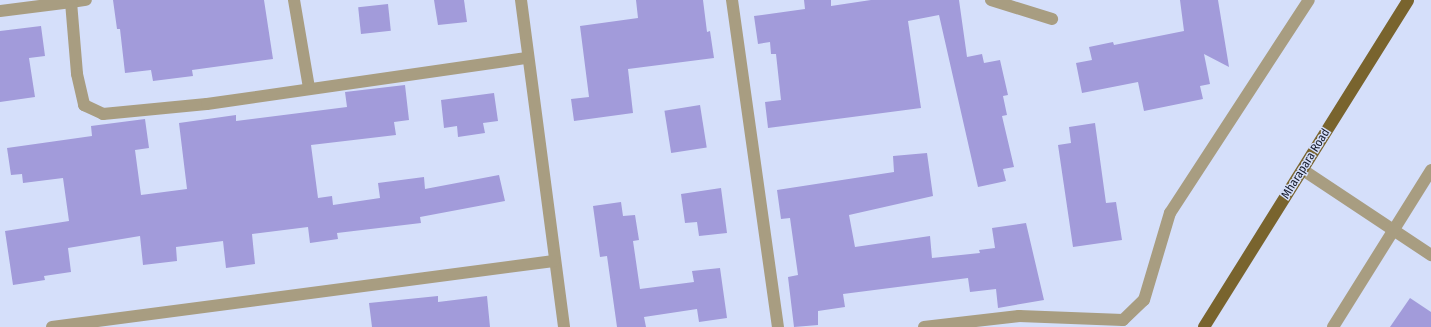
<!DOCTYPE html>
<html>
<head>
<meta charset="utf-8">
<style>
  body { margin:0 }
  #map { position:relative; width:1431px; height:327px; overflow:hidden; background:#d5dffa; font-family:"Fira Sans Condensed",sans-serif }
  div>[style] { position:absolute }
  [style*='--x'] { left:calc(var(--x)*1px); top:calc(var(--y)*1px); width:calc(var(--w)*1px); rotate:calc(var(--a)*1deg) }
  .building>* { inset:0; background:#a29bda; transform-origin:0 0 }
  .minor>* { height:12px; margin:-6px; padding:0 6px; transform-origin:6px; border-radius:6px; background:#a89d81 }
  .major>* { height:12px; margin:-6px; padding:0 6px; transform-origin:6px; border-radius:6px; background:#79642e }
  span { translate:-50% -50%; white-space:nowrap; text-align:center; line-height:1.15; -webkit-text-stroke:3px #d5dffa; paint-order:stroke }
  .street-label { font-size:12px; color:#161b2b }
</style>
</head>
<body>
<div id="map">
  <div class="building">
    <div style="clip-path:polygon(113px 0,264px 0,273px 59px,192px 70px,193px 76px,153px 81px,151px 70px,125px 73px,120px 29px,117px 29px)"></div>
    <div style="clip-path:polygon(434px 0,464px 0,467px 22px,438px 25px)"></div>
    <div style="clip-path:polygon(636px 0,703px 0,707px 32px,710px 31px,714px 58px,628px 69px,633px 113px,574px 121px,571px 99px,589px 97px,580px 26px,638px 18px)"></div>
    <div style="clip-path:polygon(804px 0,831px 0,831px 6px,871px 0,959px 0,967px 57px,982px 54px,984px 63px,1000px 60px,1008px 95px,1003px 96px,1007px 115px,1002px 116px,1014px 167px,1003px 169px,1006px 181px,978px 187px,939px 15px,908px 21px,921px 108px,768px 128px,765px 102px,781px 100px,776px 54px,771px 54px,770px 42px,758px 44px,754px 16px,805px 9px)"></div>
    <div style="clip-path:polygon(1180px 0,1218px 0,1229px 67px,1204px 54px,1210px 84px,1200px 86px,1203px 99px,1144px 111px,1138px 82px,1082px 93px,1076px 63px,1092px 60px,1089px 47px,1113px 42px,1114px 45px,1184px 31px)"></div>
    <div style="left:388px;top:4px;width:27px;height:30px;rotate:84deg"></div>
    <div style="clip-path:polygon(41px 26px,45px 56px,29px 58px,35px 97px,0 102px,0 31px)"></div>
    <div style="clip-path:polygon(405px 85px,409px 120px,394px 122px,396px 135px,311px 145px,318px 198px,332px 196px,333px 205px,380px 198px,378px 183px,424px 177px,425px 189px,499px 175px,505px 201px,420px 217px,421px 223px,337px 233px,338px 239px,310px 243px,308px 227px,252px 234px,255px 264px,226px 268px,223px 241px,176px 247px,177px 261px,143px 265px,140px 236px,68px 248px,71px 272px,44px 276px,45px 280px,13px 285px,5px 231px,69px 221px,63px 178px,23px 183px,22px 174px,11px 175px,7px 148px,92px 136px,91px 126px,145px 119px,149px 148px,135px 150px,141px 195px,187px 189px,179px 123px,236px 115px,236px 121px,347px 107px,345px 92px)"></div>
    <div style="clip-path:polygon(494px 93px,498px 121px,483px 123px,485px 133px,458px 137px,457px 126px,444px 128px,441px 100px)"></div>
    <div style="left:700px;top:105px;width:43px;height:36px;rotate:81deg"></div>
    <div style="clip-path:polygon(1095px 123px,1106px 203px,1116px 202px,1122px 240px,1073px 247px,1058px 145px,1071px 143px,1069px 127px)"></div>
    <div style="clip-path:polygon(927px 153px,933px 196px,849px 215px,855px 247px,930px 236px,932px 258px,980px 253px,979px 250px,995px 248px,992px 228px,1026px 223px,1044px 300px,998px 308px,996px 289px,970px 292px,968px 278px,843px 294px,845px 307px,818px 311px,818px 325px,794px 327px,788px 277px,798px 275px,790px 218px,781px 219px,777px 190px,894px 172px,893px 156px)"></div>
    <div style="clip-path:polygon(721px 188px,727px 233px,699px 236px,697px 222px,685px 223px,681px 194px)"></div>
    <div style="clip-path:polygon(621px 202px,623px 216px,635px 215px,639px 240px,633px 241px,640px 289px,694px 282px,692px 271px,720px 268px,727px 318px,699px 322px,697px 309px,644px 317px,646px 327px,617px 327px,607px 256px,600px 257px,593px 206px)"></div>
    <div style="clip-path:polygon(438px 296px,438px 302px,487px 296px,490px 327px,372px 327px,369px 303px)"></div>
    <div style="clip-path:polygon(1410px 298px,1431px 312px,1431px 327px,1390px 327px)"></div>
  </div>
  <div class="minor">
    <div style="--x:294;--y:0;--w:89;--a:80.3"></div>
    <div style="--x:521;--y:0;--w:330;--a:82.5"></div>
    <div style="--x:732;--y:0;--w:330;--a:82"></div>
    <div style="--x:991;--y:0;--w:64;--a:17.3"></div>
    <div style="--x:71;--y:2;--w:15;--a:-8"></div>
    <div style="--x:0;--y:11;--w:72;--a:-7.2"></div>
    <div style="--x:71;--y:2;--w:72;--a:85.2"></div>
    <div style="--x:77;--y:74;--w:32;--a:77"></div>
    <div style="--x:84;--y:105;--w:21;--a:25"></div>
    <div style="--x:103;--y:114;--w:104;--a:-5.5"></div>
    <div style="--x:207;--y:104;--w:323;--a:-8.2"></div>
    <div style="--x:1303;--y:170;--w:154;--a:33.6"></div>
    <div style="--x:52;--y:327;--w:506;--a:-7.49"></div>
    <div style="--x:924;--y:327;--w:96;--a:-6.6"></div>
    <div style="--x:1019;--y:316;--w:104;--a:2.2"></div>
    <div style="--x:1123;--y:320;--w:29;--a:-44"></div>
    <div style="--x:1144;--y:300;--w:91;--a:-73.4"></div>
    <div style="--x:1170;--y:213;--w:254;--a:-56.9"></div>
    <div style="--x:1333;--y:327;--w:185;--a:-58"></div>
  </div>
  <div class="major">
    <div style="--x:1204;--y:327;--w:385;--a:-58"></div>
  </div>
  <div class="street-label">
    <span style="left:1306px;top:164px;rotate:-58deg">Mharapara Road</span>
  </div>
</div>
</body>
</html>
